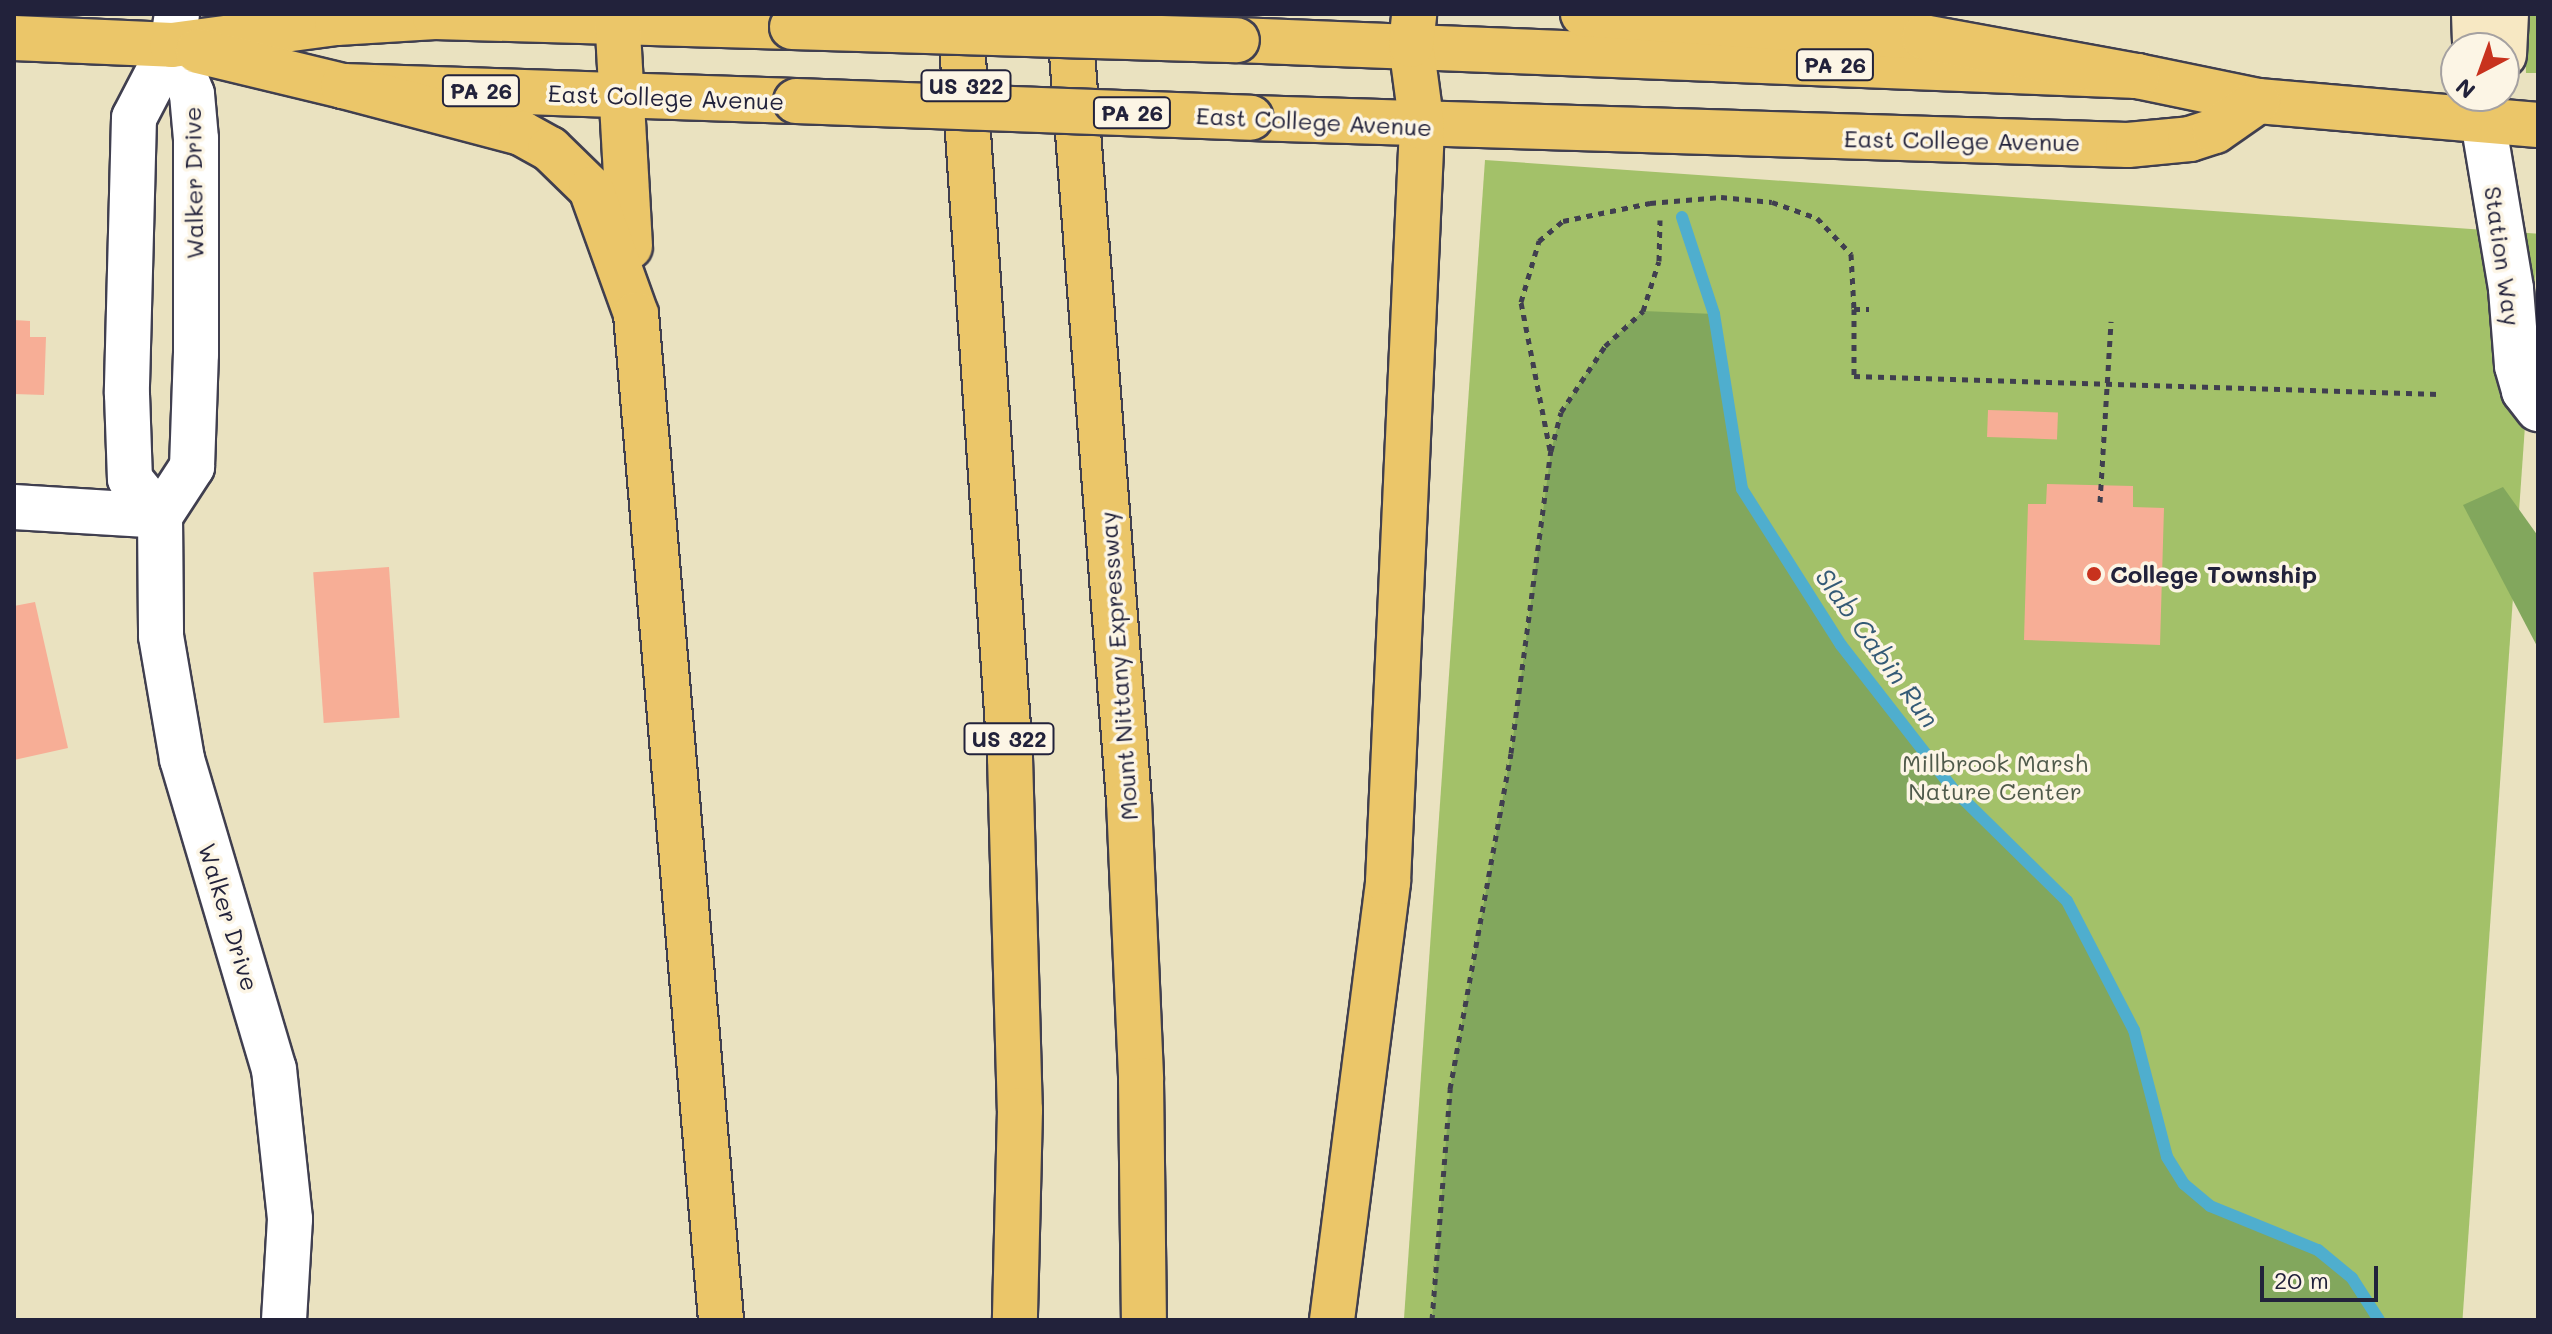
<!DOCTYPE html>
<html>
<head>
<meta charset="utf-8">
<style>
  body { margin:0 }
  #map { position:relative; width:2552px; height:1334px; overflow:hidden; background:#eae2c0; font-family:Mali,sans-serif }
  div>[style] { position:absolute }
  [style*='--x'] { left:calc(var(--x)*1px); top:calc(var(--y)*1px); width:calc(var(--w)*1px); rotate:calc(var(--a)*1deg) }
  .green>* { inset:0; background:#a3c169; transform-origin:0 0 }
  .forest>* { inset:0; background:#82a75d }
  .stream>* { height:12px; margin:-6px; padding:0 6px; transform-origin:6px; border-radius:6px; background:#4faece }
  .building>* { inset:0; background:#f7ae96; transform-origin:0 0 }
  .path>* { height:5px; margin-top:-2.5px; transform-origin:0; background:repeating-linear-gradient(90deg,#403f4f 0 6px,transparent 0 12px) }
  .roads { filter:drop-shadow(2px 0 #403f4f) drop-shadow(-2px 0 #403f4f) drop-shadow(0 2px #403f4f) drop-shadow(0 -2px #403f4f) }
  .street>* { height:44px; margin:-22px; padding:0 22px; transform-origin:22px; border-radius:22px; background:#fff }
  .secondary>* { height:44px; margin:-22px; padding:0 22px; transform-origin:22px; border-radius:22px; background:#f7e8c3 }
  .primary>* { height:44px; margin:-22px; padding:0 22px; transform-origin:22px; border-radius:22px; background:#ebc669 }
  .highway>* { height:44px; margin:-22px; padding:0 22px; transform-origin:22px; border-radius:22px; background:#ebc669 }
  .bridges { filter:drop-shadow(2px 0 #403f4f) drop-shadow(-2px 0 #403f4f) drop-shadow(0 2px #403f4f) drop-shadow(0 -2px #403f4f) }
  .primary-bridge>* { height:44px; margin:-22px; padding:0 22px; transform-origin:22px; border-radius:22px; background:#ebc669 }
  .dots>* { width:22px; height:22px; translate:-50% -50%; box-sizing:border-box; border:4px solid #fcf5e5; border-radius:50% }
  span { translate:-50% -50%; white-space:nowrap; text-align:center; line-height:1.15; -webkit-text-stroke:7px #fcf5e5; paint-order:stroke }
  .shield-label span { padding:2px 6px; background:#fcf5e5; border:2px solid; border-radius:6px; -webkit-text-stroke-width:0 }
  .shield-label { font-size:22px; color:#22223b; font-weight:700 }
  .street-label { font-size:24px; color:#22223b }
  .poi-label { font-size:24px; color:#22223b; font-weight:700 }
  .left { translate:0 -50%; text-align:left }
  .park-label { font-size:24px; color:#4f5a4b }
  .water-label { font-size:26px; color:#345a76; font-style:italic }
  .frame { position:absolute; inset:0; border:16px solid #22223b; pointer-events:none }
  .north { position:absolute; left:2440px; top:32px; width:80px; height:80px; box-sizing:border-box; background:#fcf5e5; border:2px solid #a5a1a1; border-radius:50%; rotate:221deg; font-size:22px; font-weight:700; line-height:32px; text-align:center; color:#22223b }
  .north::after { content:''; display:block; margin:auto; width:28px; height:36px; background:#c8321e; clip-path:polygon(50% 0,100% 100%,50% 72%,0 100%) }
  .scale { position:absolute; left:2260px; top:1266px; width:118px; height:36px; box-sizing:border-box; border:4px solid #22223b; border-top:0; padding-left:10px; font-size:24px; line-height:28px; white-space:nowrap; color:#22223b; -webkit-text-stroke:6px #fcf5e5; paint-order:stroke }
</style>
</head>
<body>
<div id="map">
  <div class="green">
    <div style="clip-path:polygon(2524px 14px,2538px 14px,2538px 73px,2526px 73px)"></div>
    <div style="left:1485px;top:160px;width:1056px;height:1162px;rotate:4deg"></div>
  </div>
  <div class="forest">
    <div style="clip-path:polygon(1643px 311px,1714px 314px,1742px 489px,1841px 645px,1954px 790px,2067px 901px,2134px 1030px,2167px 1157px,2184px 1184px,2210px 1206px,2318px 1250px,2352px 1278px,2379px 1320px,1432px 1320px,1450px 1089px,1511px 753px,1551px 451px,1561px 412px,1605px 346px)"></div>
    <div style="clip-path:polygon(2503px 487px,2538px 536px,2538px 648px,2463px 505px)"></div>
  </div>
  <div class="stream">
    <div style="--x:1682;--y:217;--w:102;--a:71.7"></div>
    <div style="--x:1714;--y:314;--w:177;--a:80.9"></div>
    <div style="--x:1742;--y:489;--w:185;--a:57.6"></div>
    <div style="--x:1841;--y:645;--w:184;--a:52.1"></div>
    <div style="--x:1954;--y:790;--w:158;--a:44.5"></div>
    <div style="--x:2067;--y:901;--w:145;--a:62.6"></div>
    <div style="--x:2134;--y:1030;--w:131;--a:75.4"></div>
    <div style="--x:2167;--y:1157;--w:32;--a:58"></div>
    <div style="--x:2184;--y:1184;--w:34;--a:40"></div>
    <div style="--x:2210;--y:1206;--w:117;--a:22.2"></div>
    <div style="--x:2318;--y:1250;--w:44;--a:39.5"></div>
    <div style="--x:2352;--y:1278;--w:50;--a:57.3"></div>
  </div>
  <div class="building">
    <div style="clip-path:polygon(14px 320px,30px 321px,30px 337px,46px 337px,44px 395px,14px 394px)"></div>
    <div style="left:1988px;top:410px;width:70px;height:27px;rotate:2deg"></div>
    <div style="clip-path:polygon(2047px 484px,2133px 486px,2133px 507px,2164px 508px,2160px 645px,2024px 640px,2028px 504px,2046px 504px)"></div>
    <div style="left:389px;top:567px;width:151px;height:76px;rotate:86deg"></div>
    <div style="clip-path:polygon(35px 602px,68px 748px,14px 760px,14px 606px)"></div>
  </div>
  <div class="path">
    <div style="--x:1854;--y:309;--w:67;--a:90"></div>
    <div style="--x:1854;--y:376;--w:585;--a:1.76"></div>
    <div style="--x:1550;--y:450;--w:151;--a:-101.1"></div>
    <div style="--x:1521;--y:302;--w:64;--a:-73.6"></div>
    <div style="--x:1539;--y:241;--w:31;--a:-40"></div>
    <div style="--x:1563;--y:221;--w:89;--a:-11.7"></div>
    <div style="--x:1650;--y:203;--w:71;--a:-4.8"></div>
    <div style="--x:1721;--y:197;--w:51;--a:5.6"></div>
    <div style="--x:1772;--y:202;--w:48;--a:19.6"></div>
    <div style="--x:1817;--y:218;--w:50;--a:46.6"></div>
    <div style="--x:1851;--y:254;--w:55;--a:86.9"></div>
    <div style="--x:1854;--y:309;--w:15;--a:0"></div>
    <div style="--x:2100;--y:502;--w:181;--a:-86.5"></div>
    <div style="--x:1432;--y:1320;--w:232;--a:-85.5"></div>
    <div style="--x:1450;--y:1089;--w:341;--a:-79.7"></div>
    <div style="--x:1511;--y:753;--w:305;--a:-82.5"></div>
    <div style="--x:1551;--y:451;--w:40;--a:-75.6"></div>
    <div style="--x:1561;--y:412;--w:79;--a:-56.3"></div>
    <div style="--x:1605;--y:346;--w:52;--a:-42.6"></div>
    <div style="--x:1643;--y:311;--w:52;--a:-72.3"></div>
    <div style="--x:1659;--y:261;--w:41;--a:-88.6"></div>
  </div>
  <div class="roads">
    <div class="street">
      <div style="--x:177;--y:14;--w:31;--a:99"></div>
      <div style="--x:172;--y:45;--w:82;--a:117.5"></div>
      <div style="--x:134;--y:118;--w:276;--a:91.5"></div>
      <div style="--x:127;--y:394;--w:85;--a:88"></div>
      <div style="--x:130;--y:479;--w:48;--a:51"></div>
      <div style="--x:160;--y:516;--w:120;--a:89.5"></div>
      <div style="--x:161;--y:636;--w:125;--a:80.3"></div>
      <div style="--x:182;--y:759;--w:323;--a:73.5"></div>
      <div style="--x:274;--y:1069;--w:151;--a:83.9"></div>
      <div style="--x:290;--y:1219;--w:101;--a:93.4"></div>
      <div style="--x:2483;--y:121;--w:170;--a:80.5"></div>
      <div style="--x:2511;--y:289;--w:77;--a:85.5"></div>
      <div style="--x:2517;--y:366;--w:26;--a:74"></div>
      <div style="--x:2524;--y:391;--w:23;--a:52"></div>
      <div style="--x:14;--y:507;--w:146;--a:3.5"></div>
      <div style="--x:160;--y:516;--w:59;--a:-56.9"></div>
      <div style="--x:192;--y:467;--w:113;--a:-88"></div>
      <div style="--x:196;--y:354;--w:215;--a:-90"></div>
      <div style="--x:196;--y:139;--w:45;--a:-95.1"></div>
      <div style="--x:192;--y:94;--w:53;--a:-112.2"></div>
    </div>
    <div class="secondary">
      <div style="--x:2474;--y:14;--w:34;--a:88"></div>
      <div style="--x:2504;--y:55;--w:41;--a:-87.2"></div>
    </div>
    <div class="primary">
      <div style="--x:14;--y:38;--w:158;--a:2.5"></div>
      <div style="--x:172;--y:45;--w:166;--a:-7.6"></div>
      <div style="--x:337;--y:23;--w:98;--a:-3.5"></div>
      <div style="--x:435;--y:17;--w:357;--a:1.6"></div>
      <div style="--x:1237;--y:40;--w:901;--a:2.29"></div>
      <div style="--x:2137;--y:76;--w:124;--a:11.7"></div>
      <div style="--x:2258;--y:101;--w:281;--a:4.9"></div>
      <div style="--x:198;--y:51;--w:149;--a:13.6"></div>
      <div style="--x:343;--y:86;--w:453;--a:1.9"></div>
      <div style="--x:1251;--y:118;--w:877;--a:1.76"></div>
      <div style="--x:2128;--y:145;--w:62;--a:-5.5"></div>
      <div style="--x:2190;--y:139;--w:26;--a:-18"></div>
      <div style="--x:2215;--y:131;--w:52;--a:-34.9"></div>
    </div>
    <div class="highway">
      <div style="--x:617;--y:14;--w:233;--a:86.8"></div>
      <div style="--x:960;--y:14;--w:745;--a:86.15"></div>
      <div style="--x:1010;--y:757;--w:353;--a:88.4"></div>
      <div style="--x:1020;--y:1110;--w:210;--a:91.4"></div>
      <div style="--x:1069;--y:14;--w:789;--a:85.64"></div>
      <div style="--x:1129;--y:801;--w:279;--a:87.5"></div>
      <div style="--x:1141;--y:1080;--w:240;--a:89.3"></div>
      <div style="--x:1583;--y:14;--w:342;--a:3.9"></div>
      <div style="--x:1924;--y:37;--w:217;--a:10.4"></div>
      <div style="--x:435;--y:17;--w:9;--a:-21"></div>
      <div style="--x:343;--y:86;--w:184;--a:14.8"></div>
      <div style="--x:521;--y:133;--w:33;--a:29"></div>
      <div style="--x:550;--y:149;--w:57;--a:44.3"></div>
      <div style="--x:591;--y:189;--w:133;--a:70.2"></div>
      <div style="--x:636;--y:314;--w:1010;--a:85.17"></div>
      <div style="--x:1332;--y:1320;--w:442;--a:-82.7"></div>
      <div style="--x:1388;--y:882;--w:756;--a:-87.42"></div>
      <div style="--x:1422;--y:127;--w:83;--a:-97.6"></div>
      <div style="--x:1411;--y:45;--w:31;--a:-84"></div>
    </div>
  </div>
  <div class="bridges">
    <div class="primary-bridge">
      <div style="--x:792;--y:27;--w:445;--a:1.7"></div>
      <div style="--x:796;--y:101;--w:455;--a:2.1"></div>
    </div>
  </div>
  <div class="dots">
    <div style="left:2094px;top:574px;background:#c8321e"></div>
  </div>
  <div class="shield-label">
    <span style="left:1835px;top:65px">PA 26</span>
    <span style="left:966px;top:86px">US 322</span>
    <span style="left:481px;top:91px">PA 26</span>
    <span style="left:1132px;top:113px">PA 26</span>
    <span style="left:1009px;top:739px">US 322</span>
  </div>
  <div class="street-label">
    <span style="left:666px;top:97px;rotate:2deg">East College Avenue</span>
    <span style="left:1314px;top:121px;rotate:3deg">East College Avenue</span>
    <span style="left:1962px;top:140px;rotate:1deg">East College Avenue</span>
    <span style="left:193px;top:183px;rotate:-91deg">Walker Drive</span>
    <span style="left:2503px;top:256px;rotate:82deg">Station Way</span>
    <span style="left:1118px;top:666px;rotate:-94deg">Mount Nittany Expressway</span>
    <span style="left:229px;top:917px;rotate:73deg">Walker Drive</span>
  </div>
  <div class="poi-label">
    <span class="left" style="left:2110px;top:574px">College Township</span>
  </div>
  <div class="park-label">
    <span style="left:1995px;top:777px">Millbrook Marsh<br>Nature Center</span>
  </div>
  <div class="water-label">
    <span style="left:1877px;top:648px;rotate:54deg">Slab Cabin Run</span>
  </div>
  <div class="frame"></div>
  <div class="north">N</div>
  <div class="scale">20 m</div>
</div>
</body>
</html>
